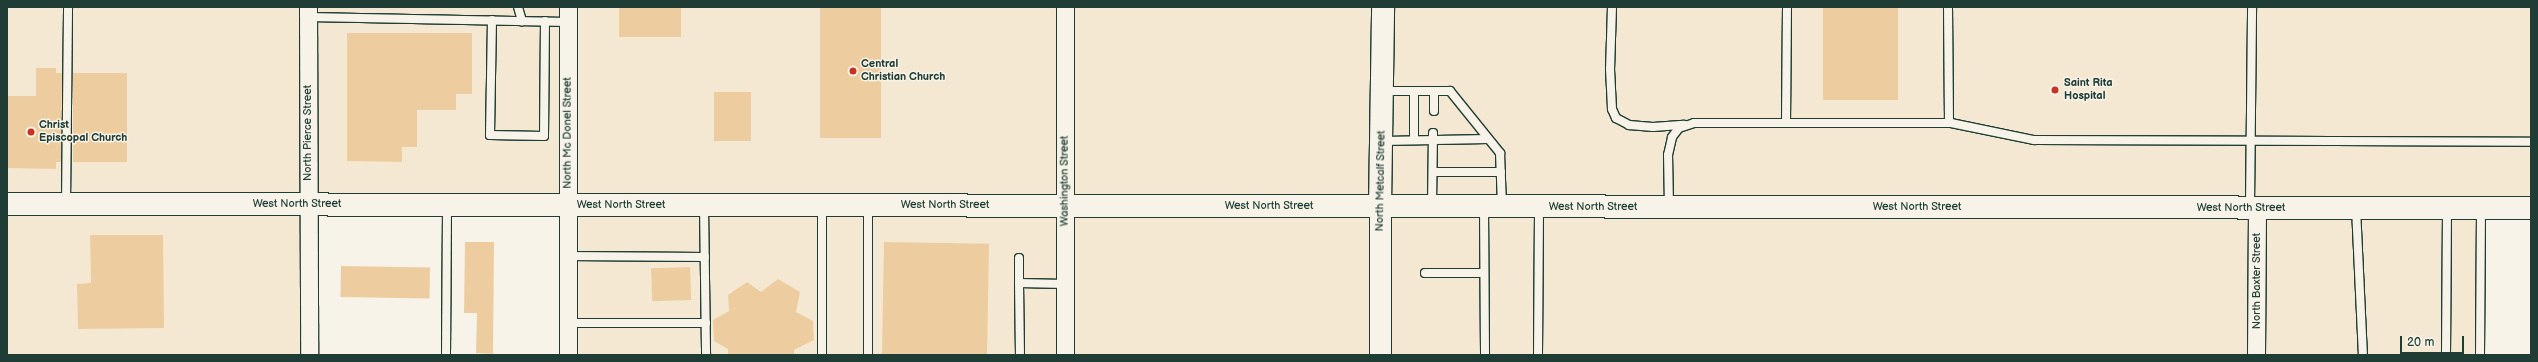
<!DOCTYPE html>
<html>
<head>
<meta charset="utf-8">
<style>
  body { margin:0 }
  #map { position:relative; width:2538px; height:362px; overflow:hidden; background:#f7f3e8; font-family:"Balsamiq Sans",sans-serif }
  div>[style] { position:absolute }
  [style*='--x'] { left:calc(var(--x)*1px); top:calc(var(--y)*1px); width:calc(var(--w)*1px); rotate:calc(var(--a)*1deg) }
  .built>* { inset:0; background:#f4e8d2 }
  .building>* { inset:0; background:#edcd9f; transform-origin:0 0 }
  .roads { filter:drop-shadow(1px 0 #1f3d34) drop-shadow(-1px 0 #1f3d34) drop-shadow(0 1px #1f3d34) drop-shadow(0 -1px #1f3d34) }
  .service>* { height:8px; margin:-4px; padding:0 4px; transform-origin:4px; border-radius:4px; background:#f7f3e8 }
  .minor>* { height:17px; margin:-8.5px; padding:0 8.5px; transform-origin:8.5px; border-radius:8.5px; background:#f7f3e8 }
  .tertiary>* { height:21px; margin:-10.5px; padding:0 10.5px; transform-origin:10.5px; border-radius:10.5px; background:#f7f3e8 }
  .secondary>* { height:22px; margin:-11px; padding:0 11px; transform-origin:11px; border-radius:11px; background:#f7f3e8 }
  .dots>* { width:11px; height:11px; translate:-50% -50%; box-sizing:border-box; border:2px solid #f7f3e8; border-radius:50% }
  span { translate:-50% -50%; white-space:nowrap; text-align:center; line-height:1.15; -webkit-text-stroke:3px #f7f3e8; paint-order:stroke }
  .poi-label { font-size:11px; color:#1f3d34; font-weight:700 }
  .left { translate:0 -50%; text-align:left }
  .street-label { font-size:11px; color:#1f3d34 }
  .frame { position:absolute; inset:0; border:8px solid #1f3d34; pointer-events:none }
  .scale { position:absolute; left:2400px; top:336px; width:64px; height:18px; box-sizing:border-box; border:2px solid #1f3d34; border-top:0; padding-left:5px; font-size:12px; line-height:14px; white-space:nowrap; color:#1f3d34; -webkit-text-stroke:3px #f7f3e8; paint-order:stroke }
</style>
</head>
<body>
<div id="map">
  <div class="built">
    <div style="clip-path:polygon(7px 7px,2531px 7px,2531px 209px,2481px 208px,2480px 355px,568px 355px,568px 205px,309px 204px,309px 355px,7px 355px)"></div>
  </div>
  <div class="building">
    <div style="left:619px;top:7px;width:62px;height:30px"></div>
    <div style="left:820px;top:7px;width:61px;height:131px"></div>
    <div style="left:1823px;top:7px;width:75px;height:93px"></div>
    <div style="clip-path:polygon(347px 33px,472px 33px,472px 94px,456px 94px,456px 110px,417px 110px,417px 147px,402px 147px,402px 162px,347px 161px)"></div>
    <div style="clip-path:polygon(36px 68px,56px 68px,56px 73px,62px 73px,61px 162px,56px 162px,56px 169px,7px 168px,7px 96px,36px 96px)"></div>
    <div style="left:73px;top:73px;width:54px;height:89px"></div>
    <div style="left:714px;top:92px;width:37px;height:49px"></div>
    <div style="clip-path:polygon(90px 235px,163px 235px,164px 328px,78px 329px,77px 284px,91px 283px)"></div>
    <div style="clip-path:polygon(465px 242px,494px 242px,493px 354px,476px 353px,477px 313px,464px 313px)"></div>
    <div style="left:884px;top:242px;width:105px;height:113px;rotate:1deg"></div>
    <div style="left:341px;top:266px;width:89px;height:31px;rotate:1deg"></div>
    <div style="left:690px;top:267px;width:33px;height:39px;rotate:88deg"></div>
    <div style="clip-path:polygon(778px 279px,800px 292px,796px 312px,813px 321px,814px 340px,794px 350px,794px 355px,728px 355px,728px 349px,714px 341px,713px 320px,729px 311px,728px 295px,747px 282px,761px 292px)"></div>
  </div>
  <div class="roads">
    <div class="service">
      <div style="--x:518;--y:7;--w:15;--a:74"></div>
      <div style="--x:1612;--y:7;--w:62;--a:91.8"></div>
      <div style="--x:1610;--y:69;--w:40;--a:87.1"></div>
      <div style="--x:1612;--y:109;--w:10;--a:66"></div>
      <div style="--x:1616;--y:118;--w:15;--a:28"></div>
      <div style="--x:1629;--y:125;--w:24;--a:5"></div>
      <div style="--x:1653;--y:127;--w:31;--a:-4"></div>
      <div style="--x:1948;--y:7;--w:116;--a:89.5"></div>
      <div style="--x:308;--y:17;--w:260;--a:1.1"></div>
      <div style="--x:492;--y:20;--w:115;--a:91"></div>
      <div style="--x:490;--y:135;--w:54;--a:1.1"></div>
      <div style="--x:544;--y:136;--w:115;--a:-89.5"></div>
      <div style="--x:1383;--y:91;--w:67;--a:0"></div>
      <div style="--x:1450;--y:91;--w:80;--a:51.1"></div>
      <div style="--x:1500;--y:153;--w:52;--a:87.8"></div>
      <div style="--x:1414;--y:91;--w:49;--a:90"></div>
      <div style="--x:1434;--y:91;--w:20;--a:90"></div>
      <div style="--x:1786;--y:122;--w:115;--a:-89.5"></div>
      <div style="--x:1383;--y:141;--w:105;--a:-1.1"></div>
      <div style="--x:1433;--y:172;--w:68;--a:0"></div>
      <div style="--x:66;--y:203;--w:196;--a:-89.4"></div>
      <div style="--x:1432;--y:205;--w:72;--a:-89.2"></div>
      <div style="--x:704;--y:206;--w:149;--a:89.2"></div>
      <div style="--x:868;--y:206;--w:149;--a:90"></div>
      <div style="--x:1669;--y:206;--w:51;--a:-91.1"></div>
      <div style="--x:1668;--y:155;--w:18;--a:-77"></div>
      <div style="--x:1672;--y:137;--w:11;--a:-52"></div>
      <div style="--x:1679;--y:128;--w:16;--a:-18"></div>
      <div style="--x:1694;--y:123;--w:257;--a:0"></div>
      <div style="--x:1951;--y:123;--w:85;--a:11.6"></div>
      <div style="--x:2034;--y:140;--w:497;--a:0.2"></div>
      <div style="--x:2250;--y:206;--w:199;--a:-89.4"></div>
      <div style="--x:1484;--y:208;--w:147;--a:89.6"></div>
      <div style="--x:2356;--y:208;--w:147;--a:87.3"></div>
      <div style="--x:568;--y:256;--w:137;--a:0.4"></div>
      <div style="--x:1019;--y:258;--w:25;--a:90"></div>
      <div style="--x:1425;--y:273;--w:59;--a:0"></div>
      <div style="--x:568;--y:323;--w:138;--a:0"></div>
      <div style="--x:446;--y:355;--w:150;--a:-89.6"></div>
      <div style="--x:822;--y:355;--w:149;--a:-90"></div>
      <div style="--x:1020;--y:355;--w:72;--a:-90.8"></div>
      <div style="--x:1019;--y:283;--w:46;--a:1.2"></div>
      <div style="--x:1538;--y:355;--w:148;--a:-89.6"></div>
      <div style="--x:2446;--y:355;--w:147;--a:-89.6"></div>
      <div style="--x:2480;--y:355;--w:147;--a:-89.6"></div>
    </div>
    <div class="minor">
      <div style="--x:308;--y:7;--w:348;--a:89.8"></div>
      <div style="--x:568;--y:7;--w:348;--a:90"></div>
      <div style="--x:1065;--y:7;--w:348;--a:90"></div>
      <div style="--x:2256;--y:355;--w:147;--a:-89.6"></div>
    </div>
    <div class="tertiary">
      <div style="--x:1380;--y:355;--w:149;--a:-90"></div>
    </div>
    <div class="secondary">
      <div style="--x:7;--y:204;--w:2524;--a:0.09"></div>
      <div style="--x:1380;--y:206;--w:199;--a:-89.1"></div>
    </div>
  </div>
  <div class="dots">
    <div style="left:853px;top:71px;background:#c8321e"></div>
    <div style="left:2055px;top:90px;background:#c8321e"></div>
    <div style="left:31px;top:132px;background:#c8321e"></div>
  </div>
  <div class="poi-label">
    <span class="left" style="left:861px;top:71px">Central<br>Christian Church</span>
    <span class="left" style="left:2064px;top:90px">Saint Rita<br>Hospital</span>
    <span class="left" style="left:39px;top:132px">Christ<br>Episcopal Church</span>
  </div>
  <div class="street-label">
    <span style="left:308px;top:133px;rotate:-90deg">North Pierce Street</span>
    <span style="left:568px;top:133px;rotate:-90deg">North Mc Donel Street</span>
    <span style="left:1065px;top:181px;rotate:-90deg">Washington Street</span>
    <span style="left:1381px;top:181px;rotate:-89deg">North Metcalf Street</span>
    <span style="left:297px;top:204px">West North Street</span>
    <span style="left:621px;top:205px">West North Street</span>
    <span style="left:945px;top:205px">West North Street</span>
    <span style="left:1269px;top:206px">West North Street</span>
    <span style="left:1593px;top:207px">West North Street</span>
    <span style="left:1917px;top:207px">West North Street</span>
    <span style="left:2241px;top:208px">West North Street</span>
    <span style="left:2257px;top:281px;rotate:-90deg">North Baxter Street</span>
  </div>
  <div class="frame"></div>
  <div class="scale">20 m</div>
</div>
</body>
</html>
